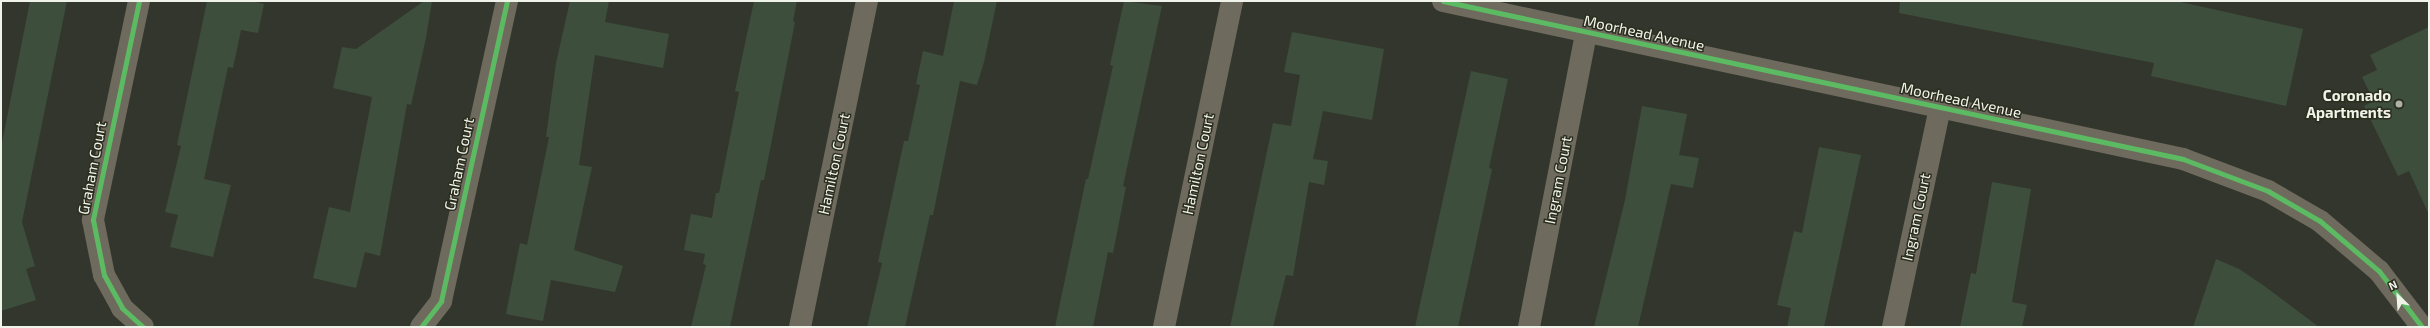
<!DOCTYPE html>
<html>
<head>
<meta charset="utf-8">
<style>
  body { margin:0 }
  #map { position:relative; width:2430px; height:328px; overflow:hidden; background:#33362c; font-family:"Exo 2",sans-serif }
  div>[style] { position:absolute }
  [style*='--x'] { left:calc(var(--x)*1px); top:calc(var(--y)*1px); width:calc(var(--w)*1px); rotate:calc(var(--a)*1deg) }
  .building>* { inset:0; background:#3d4e3d }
  .minor>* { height:22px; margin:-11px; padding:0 11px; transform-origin:11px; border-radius:11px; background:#6e6a5d }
  .cycleway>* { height:5px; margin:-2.5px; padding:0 2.5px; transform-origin:2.5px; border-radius:2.5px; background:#5cba63 }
  .dots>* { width:11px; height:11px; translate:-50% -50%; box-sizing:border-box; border:2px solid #2b2e1f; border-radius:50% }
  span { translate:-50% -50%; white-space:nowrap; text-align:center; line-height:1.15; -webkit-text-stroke:3px #2b2e1f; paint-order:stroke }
  .street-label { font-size:15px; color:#f0f3e9 }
  .poi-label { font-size:15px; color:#f0f3e9; font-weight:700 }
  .right { translate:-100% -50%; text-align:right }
  .frame { position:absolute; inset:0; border:2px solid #f0f3e9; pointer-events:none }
  .north { position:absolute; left:2378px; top:276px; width:40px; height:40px; -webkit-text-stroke:3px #2b2e1f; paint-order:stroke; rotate:335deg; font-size:11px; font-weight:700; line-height:16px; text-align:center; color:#f0f3e9 }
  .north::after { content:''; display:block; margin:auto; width:14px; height:18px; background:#f0f3e9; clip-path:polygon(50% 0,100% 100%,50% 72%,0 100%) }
</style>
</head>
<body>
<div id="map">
  <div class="building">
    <div style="clip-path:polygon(30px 1px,67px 1px,22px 222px,35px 266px,26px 269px,36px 300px,1px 311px,1px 148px)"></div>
    <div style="clip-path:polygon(207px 1px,251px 1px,264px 4px,258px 33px,241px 30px,233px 68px,228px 67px,204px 179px,231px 185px,213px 257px,170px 247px,178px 215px,165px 212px,181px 146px,177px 145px)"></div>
    <div style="clip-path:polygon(424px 1px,432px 1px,426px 38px,411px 105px,407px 104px,380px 256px,365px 252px,356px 288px,313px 278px,329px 207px,350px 212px,372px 97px,333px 88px,342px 47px,356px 49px)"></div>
    <div style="clip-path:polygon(570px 1px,609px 1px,605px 22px,669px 34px,663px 68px,595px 55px,579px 165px,592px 167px,574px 250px,623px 266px,615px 292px,551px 280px,543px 321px,506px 314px,520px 243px,527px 245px,549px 137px,546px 137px,556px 63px)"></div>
    <div style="clip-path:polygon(754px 1px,797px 1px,793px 21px,795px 22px,764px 180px,761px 180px,730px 327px,691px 327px,706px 265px,703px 264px,705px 254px,684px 250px,691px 214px,712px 218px,716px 193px,719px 193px,739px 92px,735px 91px)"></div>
    <div style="clip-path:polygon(954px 1px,997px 1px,984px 62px,977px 85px,960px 81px,933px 215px,930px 215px,905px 327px,867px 327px,882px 263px,878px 262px,904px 141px,908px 141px,920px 85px,916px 84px,923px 51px,943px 56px)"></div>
    <div style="clip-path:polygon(1124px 1px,1162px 6px,1123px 186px,1126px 187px,1113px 253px,1108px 252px,1093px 327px,1055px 327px,1086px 179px,1088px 179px,1113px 66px,1110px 65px)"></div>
    <div style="clip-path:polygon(1900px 1px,2176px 1px,2303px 29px,2286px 106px,2151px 76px,2154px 63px,1899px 13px)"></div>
    <div style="clip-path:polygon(2429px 27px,2429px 215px,2409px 171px,2398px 176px,2364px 106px,2374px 101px,2362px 77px,2377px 70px,2370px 55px)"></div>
    <div style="clip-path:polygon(1292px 32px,1384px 49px,1372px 120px,1323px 111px,1313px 159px,1328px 161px,1324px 185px,1309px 182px,1293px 276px,1286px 275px,1273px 327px,1230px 327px,1273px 123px,1291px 126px,1300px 75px,1284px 72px)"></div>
    <div style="clip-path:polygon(1471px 71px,1508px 79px,1489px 168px,1492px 169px,1473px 258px,1458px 327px,1415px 327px)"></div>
    <div style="clip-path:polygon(1642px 106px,1687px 114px,1679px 155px,1699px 158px,1693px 188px,1671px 184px,1638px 327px,1594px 327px,1625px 200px)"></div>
    <div style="clip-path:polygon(1819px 147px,1861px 155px,1824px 327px,1787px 327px,1791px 308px,1777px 305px,1794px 231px,1802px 233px)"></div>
    <div style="clip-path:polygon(1992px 182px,2031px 189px,2012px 302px,2027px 305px,2022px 327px,1960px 327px,1971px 273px,1976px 274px)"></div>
    <div style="clip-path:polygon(2216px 259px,2239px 269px,2263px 285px,2319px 327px,2193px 327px)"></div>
  </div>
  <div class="minor">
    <div style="--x:139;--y:1;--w:224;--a:101.9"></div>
    <div style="--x:93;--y:220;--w:56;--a:78.7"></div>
    <div style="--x:104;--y:275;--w:38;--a:61"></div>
    <div style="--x:122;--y:308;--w:28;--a:42"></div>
    <div style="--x:1443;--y:1;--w:757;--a:12.05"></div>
    <div style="--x:2183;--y:159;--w:91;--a:20.6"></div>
    <div style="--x:2268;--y:191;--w:60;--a:30"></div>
    <div style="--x:2320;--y:221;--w:77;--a:40.3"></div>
    <div style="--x:2379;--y:271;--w:71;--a:52.5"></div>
    <div style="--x:421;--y:327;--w:33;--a:-52"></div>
    <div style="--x:441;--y:301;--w:307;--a:-77.6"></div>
    <div style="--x:800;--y:327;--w:333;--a:-78.4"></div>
    <div style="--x:1164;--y:327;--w:333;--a:-78.2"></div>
    <div style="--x:1529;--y:327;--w:299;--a:-79"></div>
    <div style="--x:1893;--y:327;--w:225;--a:-77.9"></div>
  </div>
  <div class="cycleway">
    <div style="--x:139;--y:1;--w:224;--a:101.9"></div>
    <div style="--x:93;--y:220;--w:56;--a:78.7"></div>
    <div style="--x:104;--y:275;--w:38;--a:61"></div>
    <div style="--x:122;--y:308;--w:28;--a:42"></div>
    <div style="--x:1443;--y:1;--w:757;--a:12.05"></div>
    <div style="--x:2183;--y:159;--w:91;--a:20.6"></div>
    <div style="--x:2268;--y:191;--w:60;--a:30"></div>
    <div style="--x:2320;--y:221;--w:77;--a:40.3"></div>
    <div style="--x:2379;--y:271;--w:71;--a:52.5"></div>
    <div style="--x:421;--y:327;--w:33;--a:-52"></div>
    <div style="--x:441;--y:301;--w:307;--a:-77.6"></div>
  </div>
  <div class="dots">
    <div style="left:2399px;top:104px;background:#aeb1a7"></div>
  </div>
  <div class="street-label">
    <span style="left:1644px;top:33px;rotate:12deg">Moorhead Avenue</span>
    <span style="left:1961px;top:100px;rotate:12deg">Moorhead Avenue</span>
    <span style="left:459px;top:164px;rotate:-78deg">Graham Court</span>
    <span style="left:834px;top:164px;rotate:-78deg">Hamilton Court</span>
    <span style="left:1198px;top:164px;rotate:-78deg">Hamilton Court</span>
    <span style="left:92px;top:168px;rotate:-79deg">Graham Court</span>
    <span style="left:1558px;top:180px;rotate:-79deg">Ingram Court</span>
    <span style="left:1916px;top:217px;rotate:-78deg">Ingram Court</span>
  </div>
  <div class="poi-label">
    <span class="right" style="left:2391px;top:104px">Coronado<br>Apartments</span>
  </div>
  <div class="frame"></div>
  <div class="north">N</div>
</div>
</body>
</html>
